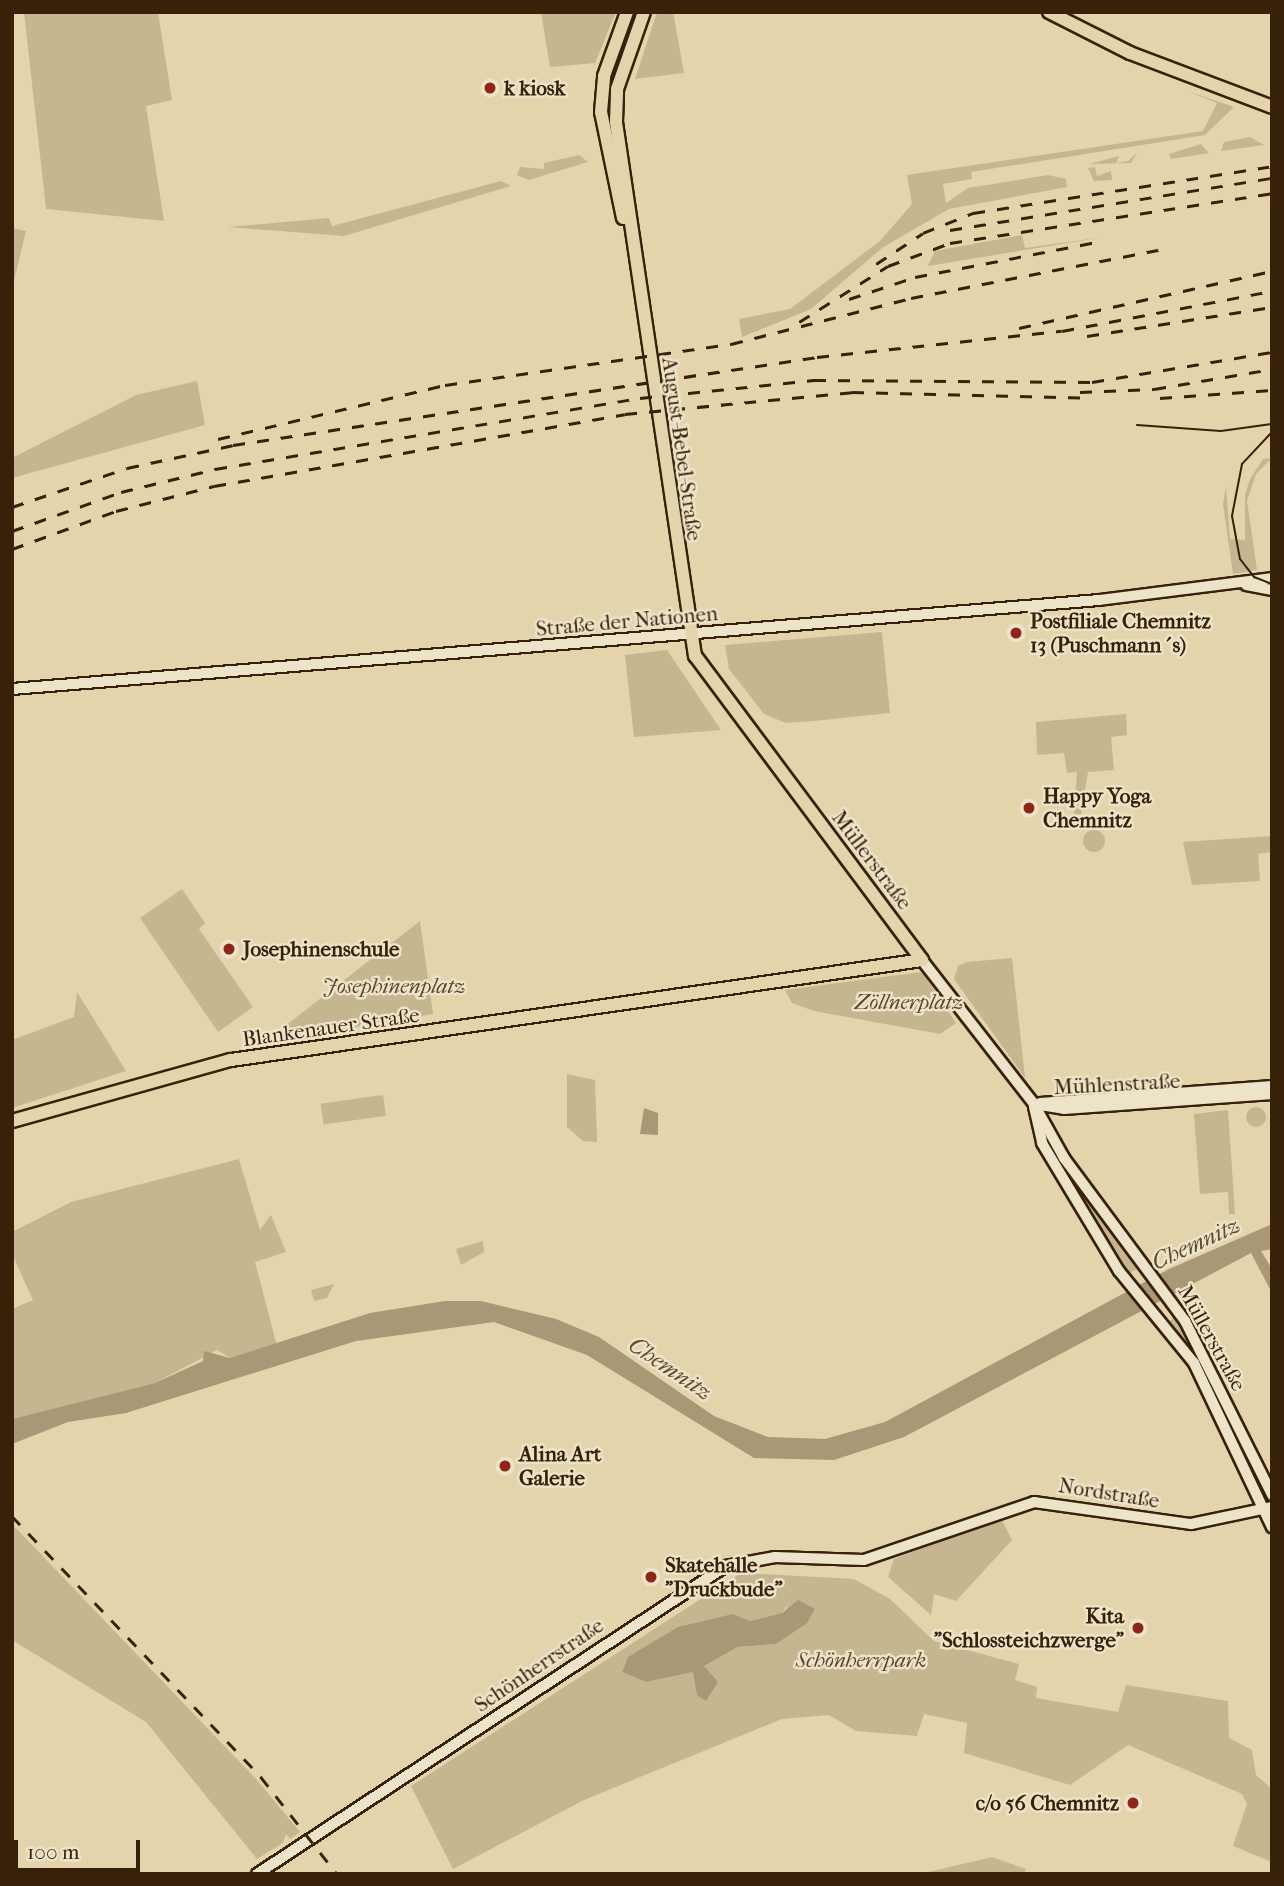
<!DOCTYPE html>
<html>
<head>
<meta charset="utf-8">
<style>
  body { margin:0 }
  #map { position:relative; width:1284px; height:1886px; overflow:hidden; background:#e3d4ac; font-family:"IM FELL French Canon",serif }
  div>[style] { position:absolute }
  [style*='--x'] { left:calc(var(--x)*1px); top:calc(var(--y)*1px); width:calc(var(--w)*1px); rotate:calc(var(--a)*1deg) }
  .green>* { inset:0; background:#c6b690; transform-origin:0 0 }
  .round { border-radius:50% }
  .water>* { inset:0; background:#a99775 }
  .roads { filter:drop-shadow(2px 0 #372109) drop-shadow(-2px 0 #372109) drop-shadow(0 2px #372109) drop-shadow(0 -2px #372109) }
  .secondary>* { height:10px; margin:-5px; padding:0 5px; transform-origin:5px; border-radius:5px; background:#ede3c9 }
  .primary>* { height:12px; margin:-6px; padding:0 6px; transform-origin:6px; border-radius:6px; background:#e3d4ac }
  .tram>* { height:2px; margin:-1px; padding:0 1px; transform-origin:1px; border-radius:1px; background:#372109 }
  .rail>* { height:2.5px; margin-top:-1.25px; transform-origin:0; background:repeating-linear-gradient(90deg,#372109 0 12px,transparent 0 24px) }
  .dots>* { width:19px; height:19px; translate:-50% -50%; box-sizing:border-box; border:4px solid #ede3c9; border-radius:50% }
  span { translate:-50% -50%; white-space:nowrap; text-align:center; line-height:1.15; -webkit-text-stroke:5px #ede3c9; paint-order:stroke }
  .poi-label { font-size:21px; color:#372109; font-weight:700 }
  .left { translate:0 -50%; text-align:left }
  .right { translate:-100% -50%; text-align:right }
  .street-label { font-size:21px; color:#372109 }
  .park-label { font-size:21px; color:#5b462b; font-style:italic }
  .water-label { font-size:23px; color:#5f4a2f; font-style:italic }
  .frame { position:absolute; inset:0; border:14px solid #372109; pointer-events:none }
  .scale { position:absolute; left:14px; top:1840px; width:126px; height:32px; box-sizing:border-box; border:4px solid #372109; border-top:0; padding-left:9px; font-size:21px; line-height:24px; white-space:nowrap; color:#372109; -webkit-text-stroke:5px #ede3c9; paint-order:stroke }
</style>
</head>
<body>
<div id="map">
  <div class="green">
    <div style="clip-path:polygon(24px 12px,158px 12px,172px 100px,146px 106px,164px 221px,46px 209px)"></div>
    <div style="clip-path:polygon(541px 12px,616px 12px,595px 63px,550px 67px)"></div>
    <div style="clip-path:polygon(657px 12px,673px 12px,684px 73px,635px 79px)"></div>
    <div style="clip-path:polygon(1187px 91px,1234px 107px,1205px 135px,971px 172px,972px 179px,943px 184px,946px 203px,968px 188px,1048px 175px,1066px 179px,1067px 187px,949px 209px,882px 248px,811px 309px,742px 337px,739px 319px,790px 309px,880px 241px,912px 204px,907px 175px,1203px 131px,1217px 103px)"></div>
    <div style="clip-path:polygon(1250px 137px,1264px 145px,1221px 151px,1224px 142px)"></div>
    <div style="clip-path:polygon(1201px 144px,1209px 153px,1171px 159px,1169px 154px)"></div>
    <div style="clip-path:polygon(1137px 153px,1131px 163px,1089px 164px,1119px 156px,1116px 163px,1128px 161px)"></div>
    <div style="clip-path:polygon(579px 155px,588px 162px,529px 180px,517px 175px,520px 167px,544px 169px,544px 163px)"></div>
    <div style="clip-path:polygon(1095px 167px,1097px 176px,1111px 171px,1112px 180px,1094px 181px,1088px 168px)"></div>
    <div style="clip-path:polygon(501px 181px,511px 186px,344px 236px,228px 227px,329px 218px,332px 226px)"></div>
    <div style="clip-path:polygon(12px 228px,26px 231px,12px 289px)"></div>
    <div style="clip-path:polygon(1022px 235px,1025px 248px,1104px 237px,928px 266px,935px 251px)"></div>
    <div style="clip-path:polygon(197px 381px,205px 425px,12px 478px,12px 458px,136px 395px)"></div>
    <div style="clip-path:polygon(1272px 458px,1256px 474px,1247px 501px,1257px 570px,1233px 574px,1223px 504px,1226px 486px,1230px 539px,1245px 540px,1245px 495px,1250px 479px,1263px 459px)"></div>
    <div style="clip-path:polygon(882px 632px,890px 713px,814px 721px,786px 723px,764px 714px,729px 669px,725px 645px)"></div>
    <div style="clip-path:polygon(667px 650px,721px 730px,634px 737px,625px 655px)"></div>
    <div style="clip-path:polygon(1126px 714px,1127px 735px,1111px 737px,1114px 770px,1088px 772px,1081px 814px,1074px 815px,1077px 772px,1067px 773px,1064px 753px,1037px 755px,1036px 722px)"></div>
    <div class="round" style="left:1083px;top:830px;width:22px;height:22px"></div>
    <div style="clip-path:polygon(1271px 836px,1272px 852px,1258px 854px,1260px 881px,1192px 885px,1183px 842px)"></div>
    <div style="clip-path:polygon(182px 889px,205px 923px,199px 929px,253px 1007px,218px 1032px,140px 918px)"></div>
    <div style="clip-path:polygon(420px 921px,433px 1014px,284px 1039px,280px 1030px)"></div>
    <div style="clip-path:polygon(1012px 958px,1025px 1078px,954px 979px,958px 966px,967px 962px)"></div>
    <div style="clip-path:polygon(922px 972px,956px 1023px,940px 1034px,814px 1011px,792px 1003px,785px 990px)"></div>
    <div style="clip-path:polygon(77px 992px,126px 1071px,12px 1108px,12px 1040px,74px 1017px)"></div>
    <div style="clip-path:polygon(567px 1074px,595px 1080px,597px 1142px,583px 1141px,567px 1127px)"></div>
    <div style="left:383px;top:1095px;width:21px;height:63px;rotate:82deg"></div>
    <div class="round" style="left:1246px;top:1107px;width:20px;height:20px"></div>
    <div style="clip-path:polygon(1228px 1110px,1235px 1214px,1229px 1214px,1228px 1192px,1200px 1194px,1194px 1114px)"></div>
    <div style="clip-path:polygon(1043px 1129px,1056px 1157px,1140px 1267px,1127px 1275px,1049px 1148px)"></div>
    <div style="clip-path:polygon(239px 1159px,260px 1230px,271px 1215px,286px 1252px,255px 1262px,277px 1346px,230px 1358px,217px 1350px,155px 1383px,12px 1419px,12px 1309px,33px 1300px,12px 1254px,12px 1232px,71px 1202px)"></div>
    <div style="clip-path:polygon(483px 1241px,484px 1252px,461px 1265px,456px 1249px)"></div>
    <div style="clip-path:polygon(334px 1284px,327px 1298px,314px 1301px,311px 1290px)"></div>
    <div style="clip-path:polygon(1176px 1315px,1263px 1487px,1261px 1489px,1202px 1367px,1168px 1323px)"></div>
    <div style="clip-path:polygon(1001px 1518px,1012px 1540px,956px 1601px,934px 1594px,931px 1615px,888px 1577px,894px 1559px)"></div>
    <div style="clip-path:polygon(12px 1524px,257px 1780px,300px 1832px,290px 1839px,286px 1834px,283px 1843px,257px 1859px,146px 1722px,12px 1640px)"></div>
    <div style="clip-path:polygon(evenodd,741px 1573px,854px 1579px,890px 1599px,934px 1641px,1019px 1664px,1015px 1680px,1037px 1687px,1036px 1698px,1118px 1712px,1126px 1685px,1228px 1701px,1229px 1738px,1252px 1750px,1256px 1775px,1272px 1789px,1272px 1862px,1233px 1846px,1247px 1804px,1242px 1794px,1128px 1745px,1070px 1785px,964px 1753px,967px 1723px,924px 1714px,917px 1736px,856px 1731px,829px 1715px,782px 1719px,584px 1800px,453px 1869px,411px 1786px,741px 1573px,788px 1604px,776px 1644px,738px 1647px,704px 1666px,709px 1677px,699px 1684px,693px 1672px,646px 1682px,622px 1672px,628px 1657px,652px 1643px,732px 1614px,750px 1621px,782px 1613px,788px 1604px)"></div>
    <div style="clip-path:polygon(992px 1857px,1026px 1869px,1024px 1874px,920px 1874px)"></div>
  </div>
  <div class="water">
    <div style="clip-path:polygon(644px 1108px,658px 1113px,658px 1135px,640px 1134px)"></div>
    <div style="clip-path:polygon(1272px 1224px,1272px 1249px,1261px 1251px,1272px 1269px,1272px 1293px,1251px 1253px,904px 1437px,834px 1460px,754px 1458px,587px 1355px,494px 1322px,356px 1341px,126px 1413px,68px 1422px,12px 1444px,12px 1419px,155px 1383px,203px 1361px,204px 1351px,230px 1358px,370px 1313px,445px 1301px,481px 1301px,556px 1319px,599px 1337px,714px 1416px,768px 1437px,825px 1439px,885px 1422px,1167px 1270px)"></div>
    <div style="clip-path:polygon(798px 1600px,815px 1609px,807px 1623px,776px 1644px,738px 1647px,704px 1666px,718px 1682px,706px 1701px,697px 1695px,693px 1672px,646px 1682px,622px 1672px,628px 1657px,678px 1627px,733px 1614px,750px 1621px,782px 1613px)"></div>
  </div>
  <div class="roads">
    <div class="secondary">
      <div style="--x:1246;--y:585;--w:26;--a:11"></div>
      <div style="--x:12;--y:689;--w:1091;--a:-4.68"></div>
      <div style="--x:1099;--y:600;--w:174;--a:-7.2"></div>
      <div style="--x:922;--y:960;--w:182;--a:52.1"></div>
      <div style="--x:1034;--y:1104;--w:62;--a:60.9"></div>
      <div style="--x:1064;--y:1158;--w:203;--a:53.4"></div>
      <div style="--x:1185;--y:1321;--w:195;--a:63.4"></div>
      <div style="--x:1040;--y:1103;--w:233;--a:-4.2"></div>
      <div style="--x:1034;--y:1104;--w:30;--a:9"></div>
      <div style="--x:1064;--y:1109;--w:209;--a:-4.1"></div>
      <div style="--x:1034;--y:1107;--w:37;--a:77"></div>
      <div style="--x:1042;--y:1143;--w:149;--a:59"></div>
      <div style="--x:1119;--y:1271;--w:119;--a:50.8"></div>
      <div style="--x:1194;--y:1363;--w:182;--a:64.6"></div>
      <div style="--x:257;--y:1874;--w:561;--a:-33.29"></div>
      <div style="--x:726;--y:1566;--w:50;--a:-10.4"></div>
      <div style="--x:775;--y:1557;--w:89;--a:1.9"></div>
      <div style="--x:864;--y:1560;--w:180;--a:-18.8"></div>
      <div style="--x:1034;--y:1502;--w:159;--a:8"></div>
      <div style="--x:1191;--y:1524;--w:83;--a:-11.9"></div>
    </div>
    <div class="primary">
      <div style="--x:1049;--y:12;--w:91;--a:26.8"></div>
      <div style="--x:1130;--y:53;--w:152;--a:20.8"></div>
      <div style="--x:623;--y:218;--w:108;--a:-101.7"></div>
      <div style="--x:601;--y:112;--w:36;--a:-85"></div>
      <div style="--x:604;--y:76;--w:68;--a:-70.2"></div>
      <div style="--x:12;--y:1121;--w:227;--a:-15.6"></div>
      <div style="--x:231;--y:1060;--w:698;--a:-8.23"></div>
      <div style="--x:922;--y:960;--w:379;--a:-126.7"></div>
      <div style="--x:695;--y:656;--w:540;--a:-98.42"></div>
      <div style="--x:616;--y:122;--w:33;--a:-88"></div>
      <div style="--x:617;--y:89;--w:82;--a:-70.7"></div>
    </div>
  </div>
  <div class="tram">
    <div style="--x:1137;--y:425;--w:84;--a:4.1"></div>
    <div style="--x:1221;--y:431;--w:51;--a:-7.8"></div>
    <div style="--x:1272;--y:432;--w:44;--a:133.2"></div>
    <div style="--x:1242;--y:464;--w:53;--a:100.9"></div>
    <div style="--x:1232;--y:516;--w:44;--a:79.5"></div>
    <div style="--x:1240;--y:559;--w:23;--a:52"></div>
    <div style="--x:1254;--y:577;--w:19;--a:21"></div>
  </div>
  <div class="rail">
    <div style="--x:950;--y:230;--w:326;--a:-9.2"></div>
    <div style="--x:876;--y:264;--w:56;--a:-33.4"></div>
    <div style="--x:923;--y:233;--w:54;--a:-21.8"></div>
    <div style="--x:973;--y:213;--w:303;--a:-8.9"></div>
    <div style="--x:849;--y:299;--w:70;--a:-18.4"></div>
    <div style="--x:915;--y:277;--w:190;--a:-10.9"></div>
    <div style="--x:799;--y:322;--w:105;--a:-32.2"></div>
    <div style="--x:888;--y:266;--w:66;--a:-20.4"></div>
    <div style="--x:950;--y:243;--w:326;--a:-8.8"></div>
    <div style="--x:1019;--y:328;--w:259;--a:-12.7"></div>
    <div style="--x:1087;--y:336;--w:187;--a:-8.9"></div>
    <div style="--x:1080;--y:392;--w:74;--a:-2.3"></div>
    <div style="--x:1154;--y:389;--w:120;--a:-9.6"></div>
    <div style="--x:1160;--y:398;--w:112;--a:-4.1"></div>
    <div style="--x:218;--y:439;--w:233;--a:-13.4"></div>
    <div style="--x:445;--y:385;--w:289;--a:-8.2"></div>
    <div style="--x:731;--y:344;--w:186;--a:-14.3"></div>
    <div style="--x:911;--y:298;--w:258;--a:-11"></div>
    <div style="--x:12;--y:507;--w:121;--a:-18.7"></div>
    <div style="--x:127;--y:468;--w:108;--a:-12.2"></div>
    <div style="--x:233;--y:445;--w:591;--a:-8.57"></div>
    <div style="--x:817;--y:357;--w:246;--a:-6.1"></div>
    <div style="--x:1062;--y:331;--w:214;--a:-10.8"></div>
    <div style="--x:12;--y:531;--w:116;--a:-19.7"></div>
    <div style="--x:121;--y:492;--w:97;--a:-13.7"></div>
    <div style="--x:215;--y:469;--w:431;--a:-9.5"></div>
    <div style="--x:640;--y:398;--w:175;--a:-5.9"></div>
    <div style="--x:814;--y:380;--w:278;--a:0.4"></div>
    <div style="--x:1092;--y:382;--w:182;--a:-9.5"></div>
    <div style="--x:12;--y:549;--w:111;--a:-20.1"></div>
    <div style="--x:116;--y:511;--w:101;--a:-14.3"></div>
    <div style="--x:214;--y:486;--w:417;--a:-9.9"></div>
    <div style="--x:625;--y:414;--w:228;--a:-5.5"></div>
    <div style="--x:852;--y:392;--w:238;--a:1.4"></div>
    <div style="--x:12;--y:1516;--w:361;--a:46.3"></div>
    <div style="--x:261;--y:1777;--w:123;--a:51.9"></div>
  </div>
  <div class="dots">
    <div style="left:490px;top:88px;background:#8f2418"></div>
    <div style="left:1016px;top:633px;background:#8f2418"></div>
    <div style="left:1029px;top:808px;background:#8f2418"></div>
    <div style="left:229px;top:949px;background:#8f2418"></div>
    <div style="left:505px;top:1466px;background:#8f2418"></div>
    <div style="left:651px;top:1577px;background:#8f2418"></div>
    <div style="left:1138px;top:1628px;background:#8f2418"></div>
    <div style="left:1133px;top:1803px;background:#8f2418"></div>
  </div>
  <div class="poi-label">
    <span class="left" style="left:504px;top:88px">k kiosk</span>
    <span class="left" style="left:1030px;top:633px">Postfiliale Chemnitz<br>13 (Puschmann´s)</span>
    <span class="left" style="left:1043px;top:808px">Happy Yoga<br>Chemnitz</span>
    <span class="left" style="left:243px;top:949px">Josephinenschule</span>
    <span class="left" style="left:519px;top:1466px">Alina Art<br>Galerie</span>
    <span class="left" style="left:665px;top:1577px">Skatehalle<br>"Druckbude"</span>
    <span class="right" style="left:1124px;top:1628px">Kita<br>"Schlossteichzwerge"</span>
    <span class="right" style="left:1119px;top:1803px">c/o 56 Chemnitz</span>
  </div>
  <div class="street-label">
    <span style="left:682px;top:449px;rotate:82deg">August-Bebel-Straße</span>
    <span style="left:627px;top:621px;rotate:-5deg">Straße der Nationen</span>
    <span style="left:872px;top:860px;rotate:53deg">Müllerstraße</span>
    <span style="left:331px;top:1027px;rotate:-8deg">Blankenauer Straße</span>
    <span style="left:1117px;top:1084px;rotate:-3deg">Mühlenstraße</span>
    <span style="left:1212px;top:1338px;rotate:61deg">Müllerstraße</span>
    <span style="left:1109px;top:1493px;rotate:9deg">Nordstraße</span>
    <span style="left:539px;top:1665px;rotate:-34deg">Schönherrstraße</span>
  </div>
  <div class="park-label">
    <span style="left:394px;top:986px">Josephinenplatz</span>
    <span style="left:909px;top:1002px">Zöllnerplatz</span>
    <span style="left:861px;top:1660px">Schönherrpark</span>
  </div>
  <div class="water-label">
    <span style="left:1196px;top:1244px;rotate:-25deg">Chemnitz</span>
    <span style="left:670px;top:1369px;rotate:34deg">Chemnitz</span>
  </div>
  <div class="frame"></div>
  <div class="scale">100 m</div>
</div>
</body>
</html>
